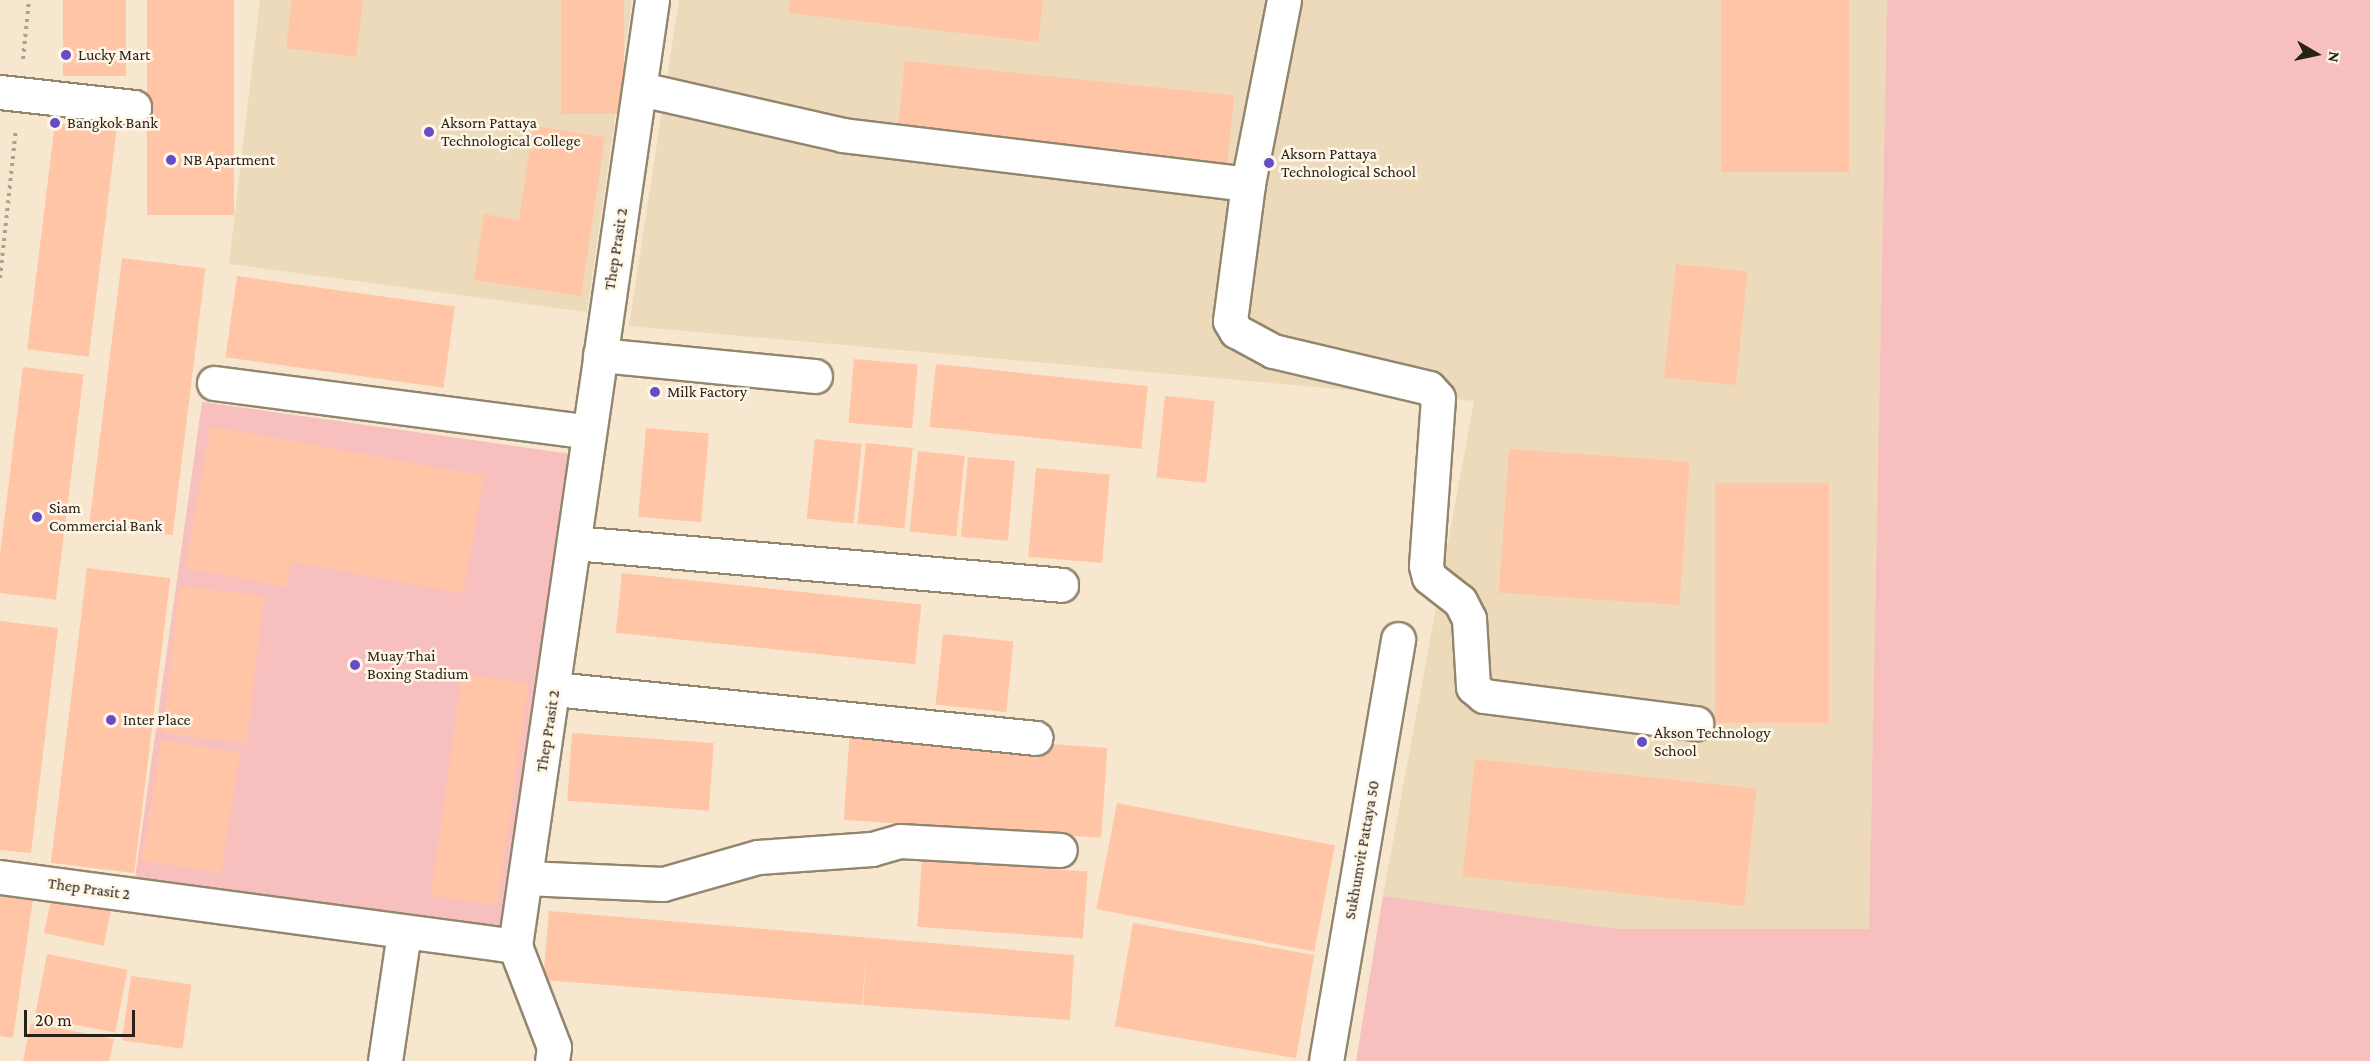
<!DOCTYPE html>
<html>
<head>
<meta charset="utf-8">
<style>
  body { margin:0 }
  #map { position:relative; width:2370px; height:1061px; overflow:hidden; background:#f7e7cf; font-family:"Crimson Pro",serif }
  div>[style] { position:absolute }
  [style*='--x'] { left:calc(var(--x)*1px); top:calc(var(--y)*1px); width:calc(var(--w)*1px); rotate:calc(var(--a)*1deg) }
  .built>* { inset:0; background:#eddabb }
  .green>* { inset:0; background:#f7bfbe; transform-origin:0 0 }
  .building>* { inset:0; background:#ffc5a6; transform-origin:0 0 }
  .path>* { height:4px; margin-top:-2px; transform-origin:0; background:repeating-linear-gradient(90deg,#aea18f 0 3px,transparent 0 7.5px) }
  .roads { filter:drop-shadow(2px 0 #93866f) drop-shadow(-2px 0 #93866f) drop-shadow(0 2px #93866f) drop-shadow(0 -2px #93866f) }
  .minor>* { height:33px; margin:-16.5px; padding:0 16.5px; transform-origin:16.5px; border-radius:16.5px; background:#fff }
  .dots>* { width:16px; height:16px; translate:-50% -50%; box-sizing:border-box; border:3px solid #fff6e7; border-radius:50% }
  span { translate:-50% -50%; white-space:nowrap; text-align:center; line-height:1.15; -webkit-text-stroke:5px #fff6e7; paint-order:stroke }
  .poi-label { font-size:16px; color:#272118 }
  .left { translate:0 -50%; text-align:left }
  .street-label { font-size:16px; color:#272118 }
  .north { position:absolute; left:2286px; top:24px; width:60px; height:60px; -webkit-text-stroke:4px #fff6e7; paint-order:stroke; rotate:99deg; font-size:16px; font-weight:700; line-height:24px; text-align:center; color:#272118 }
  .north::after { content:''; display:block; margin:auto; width:21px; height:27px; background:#272118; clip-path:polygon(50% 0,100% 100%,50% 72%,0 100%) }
  .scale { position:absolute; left:24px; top:1010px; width:111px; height:27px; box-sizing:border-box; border:3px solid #272118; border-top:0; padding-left:8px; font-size:18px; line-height:21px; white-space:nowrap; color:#272118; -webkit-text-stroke:4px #fff6e7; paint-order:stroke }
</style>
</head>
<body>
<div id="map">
  <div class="built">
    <div style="clip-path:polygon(260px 0,632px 0,587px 312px,229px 264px)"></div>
    <div style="clip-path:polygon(679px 0,1887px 0,1869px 930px,1618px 929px,1383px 896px,1474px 401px,629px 326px)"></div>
  </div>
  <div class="green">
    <div style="clip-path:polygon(1887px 0,2370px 0,2370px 1061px,1356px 1061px,1383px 896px,1618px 929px,1869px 929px)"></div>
    <div style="left:202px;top:402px;width:371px;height:480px;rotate:8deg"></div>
  </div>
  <div class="building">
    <div style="left:63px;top:0;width:63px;height:76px"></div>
    <div style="left:147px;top:0;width:87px;height:215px"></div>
    <div style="clip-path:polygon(292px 0,363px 0,356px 57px,286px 48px)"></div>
    <div style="left:561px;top:0;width:63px;height:114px"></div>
    <div style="clip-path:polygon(790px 0,1043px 0,1038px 42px,789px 13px)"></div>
    <div style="left:1721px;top:0;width:128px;height:172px"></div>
    <div style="left:905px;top:61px;width:331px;height:73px;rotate:6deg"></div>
    <div style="left:55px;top:123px;width:62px;height:228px;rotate:7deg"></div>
    <div style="clip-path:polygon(533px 126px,605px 137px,581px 296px,474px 280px,484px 214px,519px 220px)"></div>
    <div style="left:122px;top:258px;width:84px;height:269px;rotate:7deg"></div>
    <div style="left:1676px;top:264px;width:72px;height:114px;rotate:6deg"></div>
    <div style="left:237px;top:276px;width:220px;height:82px;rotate:8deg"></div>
    <div style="left:854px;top:359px;width:64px;height:64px;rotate:5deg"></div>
    <div style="left:936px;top:364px;width:213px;height:63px;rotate:6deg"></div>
    <div style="left:23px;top:367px;width:61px;height:227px;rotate:7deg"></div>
    <div style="left:1165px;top:396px;width:50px;height:82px;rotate:6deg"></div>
    <div style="clip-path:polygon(211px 426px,484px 476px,463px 593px,291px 562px,286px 587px,185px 568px)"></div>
    <div style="left:646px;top:428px;width:63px;height:89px;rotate:5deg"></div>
    <div style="left:815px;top:439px;width:47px;height:80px;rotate:6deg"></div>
    <div style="left:866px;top:443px;width:47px;height:81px;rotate:6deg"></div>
    <div style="left:1509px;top:449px;width:181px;height:144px;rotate:4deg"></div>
    <div style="left:918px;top:451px;width:47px;height:81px;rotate:6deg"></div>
    <div style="left:968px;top:457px;width:47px;height:80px;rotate:5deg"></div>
    <div style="left:1036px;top:468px;width:74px;height:89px;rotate:5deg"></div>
    <div style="left:1715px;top:483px;width:114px;height:240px"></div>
    <div style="left:87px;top:568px;width:84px;height:297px;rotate:7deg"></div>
    <div style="left:622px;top:573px;width:301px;height:60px;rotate:6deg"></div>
    <div style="left:180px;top:586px;width:85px;height:148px;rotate:7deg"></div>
    <div style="clip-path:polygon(0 621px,58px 628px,31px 853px,0 850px)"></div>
    <div style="left:943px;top:634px;width:71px;height:71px;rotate:6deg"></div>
    <div style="left:462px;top:674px;width:67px;height:224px;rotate:8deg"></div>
    <div style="left:850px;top:730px;width:258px;height:90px;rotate:4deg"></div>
    <div style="left:572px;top:733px;width:142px;height:68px;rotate:4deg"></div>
    <div style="left:161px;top:740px;width:80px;height:122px;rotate:9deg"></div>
    <div style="left:1475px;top:759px;width:283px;height:118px;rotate:6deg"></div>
    <div style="left:1117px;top:803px;width:222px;height:108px;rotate:11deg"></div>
    <div style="left:922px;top:860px;width:166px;height:67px;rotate:4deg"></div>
    <div style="clip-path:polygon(0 887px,34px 892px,13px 1038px,0 1036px)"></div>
    <div style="left:53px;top:890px;width:61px;height:44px;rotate:12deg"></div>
    <div style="clip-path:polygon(549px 911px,1074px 955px,1070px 1020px,863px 1005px,867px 944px,862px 1005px,543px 980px)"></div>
    <div style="left:1133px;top:923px;width:184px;height:105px;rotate:10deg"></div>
    <div style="left:47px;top:954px;width:82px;height:64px;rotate:11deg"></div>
    <div style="left:131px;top:976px;width:61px;height:65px;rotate:8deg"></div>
    <div style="clip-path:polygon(31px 1023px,114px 1039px,109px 1061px,23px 1061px)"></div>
  </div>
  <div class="path">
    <div style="--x:23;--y:59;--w:59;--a:-84.2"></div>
    <div style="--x:0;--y:278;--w:150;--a:-83.9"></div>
  </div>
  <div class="roads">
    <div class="minor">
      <div style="--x:1284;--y:0;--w:187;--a:101.1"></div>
      <div style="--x:1248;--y:184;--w:138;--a:97.5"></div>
      <div style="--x:1230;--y:321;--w:12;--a:59"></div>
      <div style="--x:1236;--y:331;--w:42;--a:28.4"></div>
      <div style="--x:1273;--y:351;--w:160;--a:13.3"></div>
      <div style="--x:1429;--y:388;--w:13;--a:48"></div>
      <div style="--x:1438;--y:398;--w:168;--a:94.1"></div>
      <div style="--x:1426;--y:566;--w:11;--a:75"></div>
      <div style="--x:1429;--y:577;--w:39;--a:38"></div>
      <div style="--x:1460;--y:601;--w:20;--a:63"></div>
      <div style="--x:1469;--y:619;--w:68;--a:86.6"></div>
      <div style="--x:1473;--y:687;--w:14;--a:39"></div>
      <div style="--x:1484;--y:696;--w:214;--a:7.3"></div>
      <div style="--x:641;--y:89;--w:207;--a:12.8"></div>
      <div style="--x:843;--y:135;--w:408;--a:6.9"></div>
      <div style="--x:0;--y:92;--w:135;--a:6.4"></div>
      <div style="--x:600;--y:355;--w:216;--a:5.6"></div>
      <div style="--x:214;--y:383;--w:378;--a:7.4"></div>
      <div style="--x:574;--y:543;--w:489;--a:4.9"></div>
      <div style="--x:554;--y:689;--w:484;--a:5.8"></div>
      <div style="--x:0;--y:877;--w:520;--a:7.63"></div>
      <div style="--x:525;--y:878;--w:138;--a:2.5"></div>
      <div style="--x:663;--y:884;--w:99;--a:-15.9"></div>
      <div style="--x:758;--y:857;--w:114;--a:-4"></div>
      <div style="--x:872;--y:849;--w:29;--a:-16"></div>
      <div style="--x:900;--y:841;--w:160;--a:3.2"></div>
      <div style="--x:515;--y:946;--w:956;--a:-81.76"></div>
      <div style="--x:515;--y:946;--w:108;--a:68.9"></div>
      <div style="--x:554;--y:1047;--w:14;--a:98"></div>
      <div style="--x:385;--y:1061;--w:130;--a:-81.6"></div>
      <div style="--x:1326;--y:1061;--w:428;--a:-80.3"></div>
    </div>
  </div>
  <div class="dots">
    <div style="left:66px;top:55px;background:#664cc5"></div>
    <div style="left:55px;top:123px;background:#664cc5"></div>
    <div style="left:429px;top:132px;background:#664cc5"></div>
    <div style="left:171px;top:160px;background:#664cc5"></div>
    <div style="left:1269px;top:163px;background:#664cc5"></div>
    <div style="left:655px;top:392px;background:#664cc5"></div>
    <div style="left:37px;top:517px;background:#664cc5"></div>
    <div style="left:355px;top:665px;background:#664cc5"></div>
    <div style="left:111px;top:720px;background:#664cc5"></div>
    <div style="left:1642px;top:742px;background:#664cc5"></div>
  </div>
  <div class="poi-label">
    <span class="left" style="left:78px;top:55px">Lucky Mart</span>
    <span class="left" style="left:67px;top:123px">Bangkok Bank</span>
    <span class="left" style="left:441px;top:132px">Aksorn Pattaya<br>Technological College</span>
    <span class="left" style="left:1281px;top:163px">Aksorn Pattaya<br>Technological School</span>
    <span class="left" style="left:183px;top:160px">NB Apartment</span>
    <span class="left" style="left:667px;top:392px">Milk Factory</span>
    <span class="left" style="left:49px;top:517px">Siam<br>Commercial Bank</span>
    <span class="left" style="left:367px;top:665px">Muay Thai<br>Boxing Stadium</span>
    <span class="left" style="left:123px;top:720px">Inter Place</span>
    <span class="left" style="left:1654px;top:742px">Akson Technology<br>School</span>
  </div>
  <div class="street-label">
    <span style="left:616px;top:249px;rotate:-81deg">Thep Prasit 2</span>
    <span style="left:548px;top:731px;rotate:-81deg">Thep Prasit 2</span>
    <span style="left:1362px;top:850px;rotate:-80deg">Sukhumvit Pattaya 50</span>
    <span style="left:89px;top:889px;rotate:8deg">Thep Prasit 2</span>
  </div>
  <div class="north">N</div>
  <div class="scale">20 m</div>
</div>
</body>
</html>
